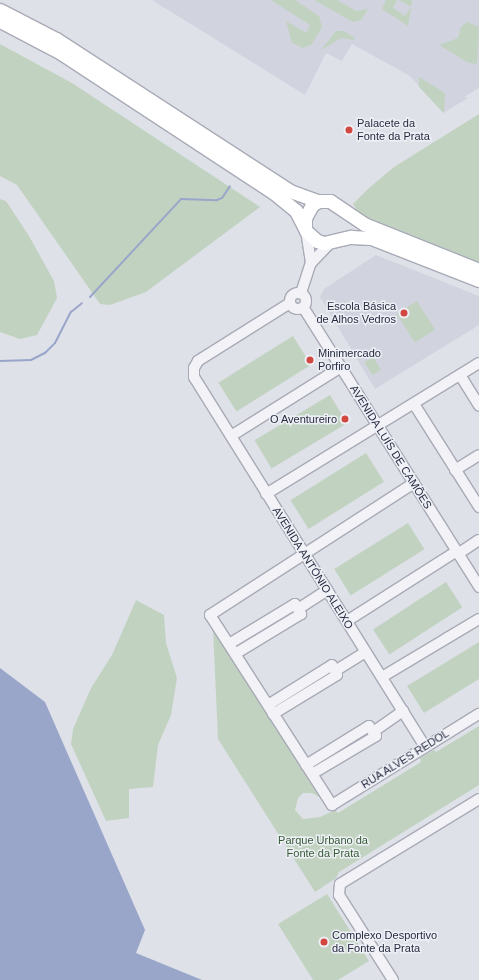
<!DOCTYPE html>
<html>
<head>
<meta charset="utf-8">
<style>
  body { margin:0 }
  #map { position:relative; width:479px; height:980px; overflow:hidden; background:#dfe1e9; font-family:Arial,sans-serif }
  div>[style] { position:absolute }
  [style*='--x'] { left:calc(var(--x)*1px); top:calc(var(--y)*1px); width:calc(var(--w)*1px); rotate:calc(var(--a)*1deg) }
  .built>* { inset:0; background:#d1d3de }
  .green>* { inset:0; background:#c1d3c0; transform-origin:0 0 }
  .water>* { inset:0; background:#99a6ca }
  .stream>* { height:2px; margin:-1px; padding:0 1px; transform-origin:1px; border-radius:1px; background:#99a6ca }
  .roads { filter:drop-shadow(1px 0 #a8aab6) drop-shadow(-1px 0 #a8aab6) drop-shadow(0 1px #a8aab6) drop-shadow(0 -1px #a8aab6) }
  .minor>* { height:10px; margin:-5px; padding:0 5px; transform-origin:5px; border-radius:5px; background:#f2f2f7 }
  .minor>.ring { margin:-5px; padding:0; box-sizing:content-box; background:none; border:10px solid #f2f2f7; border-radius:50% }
  .major>* { height:13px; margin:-6.5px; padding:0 6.5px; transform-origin:6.5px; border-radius:6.5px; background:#fff }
  .dots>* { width:11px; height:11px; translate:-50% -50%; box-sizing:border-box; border:2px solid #eef0f6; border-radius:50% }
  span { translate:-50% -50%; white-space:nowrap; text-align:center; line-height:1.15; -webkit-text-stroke:3px #eef0f6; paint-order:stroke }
  .poi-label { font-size:11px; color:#272b40 }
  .left { translate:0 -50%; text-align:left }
  .right { translate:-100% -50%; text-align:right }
  .street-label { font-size:11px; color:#272b40 }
  .park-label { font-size:11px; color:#345c35 }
</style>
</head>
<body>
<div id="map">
  <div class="built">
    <div style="clip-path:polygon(152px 0,479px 0,479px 88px,464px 97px,468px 98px,443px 113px,410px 76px,352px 44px,342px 61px,326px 53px,305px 95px)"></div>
    <div style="clip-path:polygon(376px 255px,479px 296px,479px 325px,375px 389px,320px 297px,324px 289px)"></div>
  </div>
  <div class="green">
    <div style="clip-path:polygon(271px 0,295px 0,319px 16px,322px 27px,312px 44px,303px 48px,292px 43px,286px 21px,306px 33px,310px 25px)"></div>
    <div style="clip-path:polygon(314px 0,337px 0,356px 11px,368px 9px,361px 20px,353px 22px)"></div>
    <div style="clip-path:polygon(386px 0,397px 0,393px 8px,405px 16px,411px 7px,399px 0,412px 0,408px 26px,382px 9px)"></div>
    <div style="clip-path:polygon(467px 22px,479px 27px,477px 64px,469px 63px,439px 45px,458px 38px,461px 27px)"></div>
    <div style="clip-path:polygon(336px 31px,344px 31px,355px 38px,353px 40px,341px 38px,321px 50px)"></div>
    <div style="clip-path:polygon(0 44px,72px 83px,260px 207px,146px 292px,110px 305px,100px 304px,17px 185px,0 176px)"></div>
    <div style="clip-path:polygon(419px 77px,445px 93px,444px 113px,419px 87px)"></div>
    <div style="clip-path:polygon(479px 114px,479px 262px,359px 214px,353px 204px,369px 188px,394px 167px)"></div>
    <div style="clip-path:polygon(0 199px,6px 201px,29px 236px,54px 281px,57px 298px,37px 335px,20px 339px,0 332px)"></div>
    <div style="left:417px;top:301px;width:34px;height:24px;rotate:58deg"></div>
    <div style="left:293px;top:336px;width:34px;height:88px;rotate:58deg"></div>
    <div style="left:373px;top:357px;width:15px;height:10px;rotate:58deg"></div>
    <div style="left:330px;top:395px;width:33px;height:88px;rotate:59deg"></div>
    <div style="left:366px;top:453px;width:34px;height:89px;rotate:58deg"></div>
    <div style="left:408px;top:523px;width:31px;height:87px;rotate:58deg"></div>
    <div style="left:446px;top:582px;width:30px;height:87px;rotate:57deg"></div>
    <div style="clip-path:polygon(136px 600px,164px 615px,166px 643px,177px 678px,171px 715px,158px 745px,153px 787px,129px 789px,129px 818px,106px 821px,71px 744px,73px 729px,91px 688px,112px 655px)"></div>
    <div style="clip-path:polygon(213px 629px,319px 797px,312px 793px,303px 793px,298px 798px,295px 810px,303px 819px,320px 817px,335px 810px,338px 813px,421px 762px,420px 758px,434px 750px,436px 752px,479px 726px,479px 785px,339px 872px,336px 878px,315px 892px,218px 739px)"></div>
    <div style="clip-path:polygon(479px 642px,479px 679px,424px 713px,407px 686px)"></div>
    <div style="clip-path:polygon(327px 894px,369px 961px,338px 980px,313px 980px,278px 924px)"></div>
  </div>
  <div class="water">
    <div style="clip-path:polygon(0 668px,45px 702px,145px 930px,136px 953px,202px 980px,0 980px)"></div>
  </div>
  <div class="stream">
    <div style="--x:90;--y:297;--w:134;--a:-47.1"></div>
    <div style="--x:181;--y:199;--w:36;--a:2"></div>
    <div style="--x:217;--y:200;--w:5;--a:-22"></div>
    <div style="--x:222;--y:198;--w:14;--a:-56"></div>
    <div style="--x:0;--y:361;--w:31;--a:-2"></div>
    <div style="--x:31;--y:360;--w:16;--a:-27"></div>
    <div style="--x:45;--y:353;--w:14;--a:-45"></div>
    <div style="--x:55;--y:343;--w:35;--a:-63"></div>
    <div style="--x:71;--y:312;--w:14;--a:-39"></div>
  </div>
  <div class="roads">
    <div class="minor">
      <div style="--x:306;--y:231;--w:32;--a:81"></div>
      <div class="ring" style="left:290px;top:293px;width:6px;height:6px"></div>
      <div style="--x:301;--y:293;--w:32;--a:-72"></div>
      <div style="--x:311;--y:263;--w:29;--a:-46"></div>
      <div style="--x:290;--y:303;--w:109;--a:147.8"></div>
      <div style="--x:198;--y:361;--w:8;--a:120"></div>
      <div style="--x:194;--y:368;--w:9;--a:90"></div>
      <div style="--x:194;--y:377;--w:436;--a:58"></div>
      <div style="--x:303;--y:307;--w:331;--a:57.8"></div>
      <div style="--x:460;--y:375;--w:36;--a:58"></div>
      <div style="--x:414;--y:404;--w:122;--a:57.7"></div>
      <div style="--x:231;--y:436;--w:130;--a:-32.1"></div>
      <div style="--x:455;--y:470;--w:28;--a:-32"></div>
      <div style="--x:414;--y:483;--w:243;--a:147.1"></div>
      <div style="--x:210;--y:615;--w:226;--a:57.3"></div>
      <div style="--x:332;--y:805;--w:173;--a:-31.8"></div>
      <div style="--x:266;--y:494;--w:250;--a:-31.6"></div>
      <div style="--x:458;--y:554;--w:25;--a:-34"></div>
      <div style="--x:298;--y:609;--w:35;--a:-33"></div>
      <div style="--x:347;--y:621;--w:130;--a:-32.5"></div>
      <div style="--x:229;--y:644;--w:77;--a:-31.2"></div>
      <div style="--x:295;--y:604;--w:12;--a:59"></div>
      <div style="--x:301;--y:614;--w:77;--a:148.8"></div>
      <div style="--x:335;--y:671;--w:36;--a:-32"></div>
      <div style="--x:382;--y:677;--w:113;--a:-30.9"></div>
      <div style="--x:268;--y:705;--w:75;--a:-32"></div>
      <div style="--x:332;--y:665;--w:11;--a:63"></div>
      <div style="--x:337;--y:675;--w:75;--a:148.6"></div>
      <div style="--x:373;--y:732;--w:37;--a:-35"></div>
      <div style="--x:306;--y:765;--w:74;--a:-31.8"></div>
      <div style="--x:369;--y:726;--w:7;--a:56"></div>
      <div style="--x:373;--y:732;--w:5;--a:53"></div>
      <div style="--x:376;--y:736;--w:74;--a:149.3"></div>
      <div style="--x:393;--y:980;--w:101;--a:-122.4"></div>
      <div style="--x:339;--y:895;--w:11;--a:-85"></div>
      <div style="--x:340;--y:884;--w:163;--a:-31.4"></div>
    </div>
    <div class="major">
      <div style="--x:0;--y:10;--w:63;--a:27.4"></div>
      <div style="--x:56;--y:39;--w:279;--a:33"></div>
      <div style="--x:290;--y:191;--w:30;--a:20"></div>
      <div style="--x:0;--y:21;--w:69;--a:27.7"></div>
      <div style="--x:61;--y:53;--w:255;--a:33.3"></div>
      <div style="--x:274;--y:193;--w:28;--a:39"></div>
      <div style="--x:296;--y:211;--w:22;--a:63"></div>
      <div style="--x:306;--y:231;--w:15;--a:42"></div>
      <div style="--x:317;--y:241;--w:7;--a:16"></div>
      <div style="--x:324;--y:243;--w:28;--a:-13"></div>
      <div style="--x:351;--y:237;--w:20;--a:3"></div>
      <div style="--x:371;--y:238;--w:116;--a:21.3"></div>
      <div style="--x:305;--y:226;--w:8;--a:-90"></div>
      <div style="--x:305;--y:218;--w:15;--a:-62"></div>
      <div style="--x:312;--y:205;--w:7;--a:-34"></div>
      <div style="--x:318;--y:201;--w:12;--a:0"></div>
      <div style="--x:330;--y:201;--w:41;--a:34.1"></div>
      <div style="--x:364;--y:224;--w:124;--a:21.8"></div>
    </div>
  </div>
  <div class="dots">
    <div style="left:349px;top:130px;background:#d24840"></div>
    <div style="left:404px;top:313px;background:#d24840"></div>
    <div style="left:310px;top:360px;background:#d24840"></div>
    <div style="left:345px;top:419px;background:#d24840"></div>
    <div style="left:324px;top:942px;background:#d24840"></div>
  </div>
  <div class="poi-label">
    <span class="left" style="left:357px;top:130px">Palacete da<br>Fonte da Prata</span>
    <span class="right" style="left:396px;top:313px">Escola Básica<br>de Alhos Vedros</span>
    <span class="left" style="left:318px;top:360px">Minimercado<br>Porfiro</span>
    <span class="right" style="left:337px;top:419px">O Aventureiro</span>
    <span class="left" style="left:332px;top:942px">Complexo Desportivo<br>da Fonte da Prata</span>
  </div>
  <div class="street-label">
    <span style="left:391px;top:447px;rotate:58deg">AVENIDA LUÍS DE CAMÕES</span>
    <span style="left:313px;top:568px;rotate:58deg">AVENIDA ANTÓNIO ALEIXO</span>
    <span style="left:405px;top:759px;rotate:-32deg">RUA ALVES REDOL</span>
  </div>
  <div class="park-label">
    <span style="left:323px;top:847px">Parque Urbano da<br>Fonte da Prata</span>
  </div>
</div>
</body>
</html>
